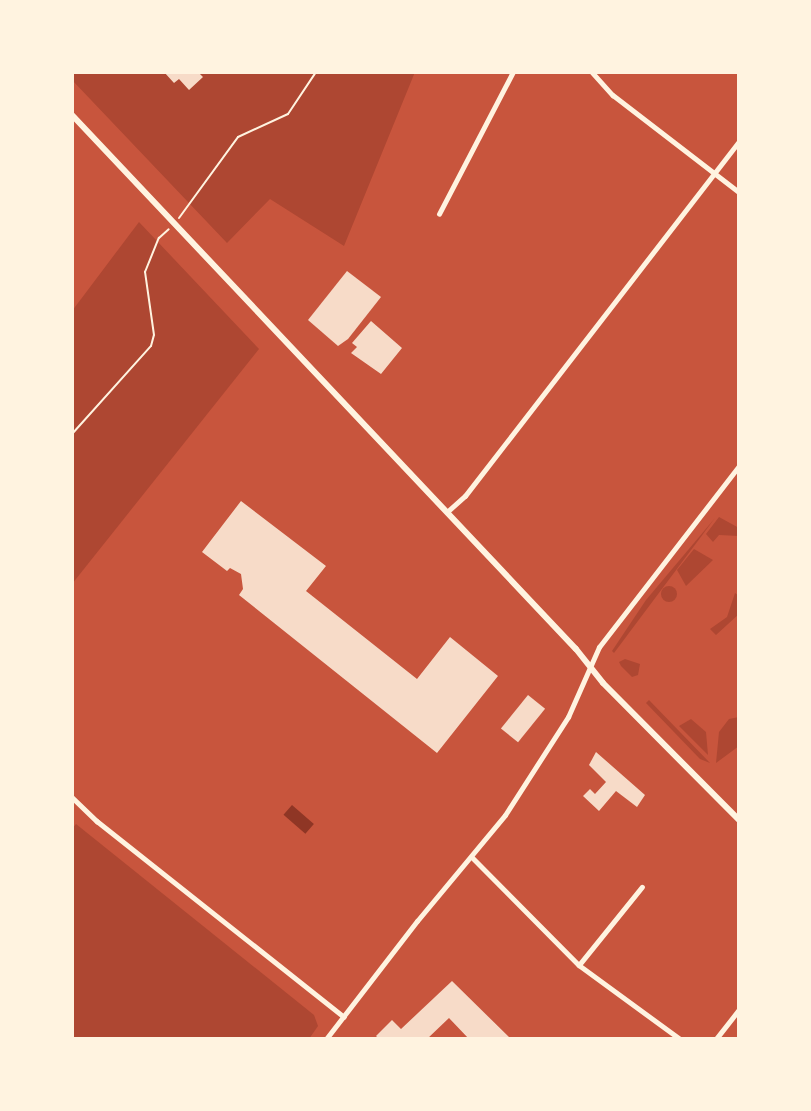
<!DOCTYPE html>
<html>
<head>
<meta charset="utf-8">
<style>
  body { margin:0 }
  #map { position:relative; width:811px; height:1111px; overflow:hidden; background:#c8553d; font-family:Helvetica,sans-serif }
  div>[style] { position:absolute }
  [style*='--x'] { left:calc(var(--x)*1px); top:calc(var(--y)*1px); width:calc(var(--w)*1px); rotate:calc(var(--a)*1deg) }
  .green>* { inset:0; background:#ae4732 }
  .round { border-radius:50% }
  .water>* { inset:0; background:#8f3625; transform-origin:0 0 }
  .building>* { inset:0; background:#f7dbc8; transform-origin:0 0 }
  .path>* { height:2px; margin:-1px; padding:0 1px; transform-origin:1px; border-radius:1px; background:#fff3e0 }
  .minor>* { height:4.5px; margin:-2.25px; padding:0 2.25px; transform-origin:2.25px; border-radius:2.25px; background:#fff3e0 }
  .tertiary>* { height:5px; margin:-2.5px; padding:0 2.5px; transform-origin:2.5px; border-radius:2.5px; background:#fff3e0 }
  .secondary>* { height:6px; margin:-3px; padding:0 3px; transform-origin:3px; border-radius:3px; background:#fff3e0 }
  span { translate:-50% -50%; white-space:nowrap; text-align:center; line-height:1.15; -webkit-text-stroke:4.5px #fff3e0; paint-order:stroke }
  .frame { position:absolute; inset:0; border:74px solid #fff3e0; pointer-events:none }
</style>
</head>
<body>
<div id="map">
  <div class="green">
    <div style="clip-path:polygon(72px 72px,415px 72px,344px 246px,270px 199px,227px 243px,72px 80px)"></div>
    <div style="clip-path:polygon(139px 222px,259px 349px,72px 584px,72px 311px)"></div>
    <div style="clip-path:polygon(719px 517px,739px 528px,739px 536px,719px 535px,713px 542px,706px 534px)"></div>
    <div style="clip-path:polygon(715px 518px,614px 653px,612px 651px,646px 600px)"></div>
    <div style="clip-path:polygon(694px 549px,713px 560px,686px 586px,677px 570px)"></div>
    <div class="round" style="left:661px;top:586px;width:16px;height:16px"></div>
    <div style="clip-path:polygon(735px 593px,739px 596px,739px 614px,716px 635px,710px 629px,727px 617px)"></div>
    <div style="clip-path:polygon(625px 659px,640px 664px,638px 675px,632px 677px,621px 666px,619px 662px)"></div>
    <div style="clip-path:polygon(649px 700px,710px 763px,700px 759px,646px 703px)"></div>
    <div style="clip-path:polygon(739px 717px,739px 746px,716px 763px,719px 732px,729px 719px)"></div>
    <div style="clip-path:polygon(691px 719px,706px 732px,708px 755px,679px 726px)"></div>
    <div style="clip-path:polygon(76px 824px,314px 1015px,318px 1026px,309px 1039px,72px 1039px,72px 829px)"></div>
  </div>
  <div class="water">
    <div style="left:292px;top:805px;width:29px;height:13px;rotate:41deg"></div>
  </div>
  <div class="building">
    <div style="clip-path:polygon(164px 72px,198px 72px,203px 77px,189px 90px,179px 79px,174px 83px)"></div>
    <div style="clip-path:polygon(347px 271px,381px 297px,348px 339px,338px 346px,308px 320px)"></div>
    <div style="clip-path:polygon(371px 321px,402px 348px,381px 374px,351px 353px,357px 347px,352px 343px)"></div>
    <div style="clip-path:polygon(241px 501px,326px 566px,306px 591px,417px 679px,450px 637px,498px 676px,437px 753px,239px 595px,243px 589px,241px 574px,230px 568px,227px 571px,202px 552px)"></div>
    <div style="left:528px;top:695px;width:22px;height:43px;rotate:39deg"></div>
    <div style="clip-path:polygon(596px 752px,645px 795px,637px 807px,616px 791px,599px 811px,583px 796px,590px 789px,595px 794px,606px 782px,589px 765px)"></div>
    <div style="clip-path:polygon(452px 981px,511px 1039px,469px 1039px,449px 1018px,427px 1039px,379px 1039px,376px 1036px,392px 1020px,401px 1029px)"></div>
  </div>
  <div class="path">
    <div style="--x:179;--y:218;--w:100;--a:-53.9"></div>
    <div style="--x:238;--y:137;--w:55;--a:-24.7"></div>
    <div style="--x:288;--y:114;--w:50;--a:-56.3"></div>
    <div style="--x:72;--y:434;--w:118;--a:-48.1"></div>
    <div style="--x:151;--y:346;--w:11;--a:-75"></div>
    <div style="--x:154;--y:335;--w:64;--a:-98.1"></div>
    <div style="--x:145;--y:272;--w:37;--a:-68"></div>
    <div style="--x:159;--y:238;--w:13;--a:-42"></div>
  </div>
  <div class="minor">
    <div style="--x:592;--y:72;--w:31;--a:48"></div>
    <div style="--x:613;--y:95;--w:159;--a:37.6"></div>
    <div style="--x:439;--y:214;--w:160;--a:-62.5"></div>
    <div style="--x:447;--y:512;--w:24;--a:-42"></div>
    <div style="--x:465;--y:496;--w:448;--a:-52.3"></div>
    <div style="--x:72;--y:797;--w:35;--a:44"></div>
    <div style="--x:97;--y:821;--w:315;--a:38.4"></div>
    <div style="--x:472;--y:857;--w:152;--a:45.3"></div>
    <div style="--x:579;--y:965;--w:125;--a:36.2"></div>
    <div style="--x:579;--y:965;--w:100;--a:-51.1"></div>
    <div style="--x:716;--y:1039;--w:37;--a:-52"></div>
  </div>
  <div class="tertiary">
    <div style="--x:326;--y:1039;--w:149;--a:-52.4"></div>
    <div style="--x:417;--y:921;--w:138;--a:-50.3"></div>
    <div style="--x:505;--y:815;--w:117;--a:-57.3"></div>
    <div style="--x:568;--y:717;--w:77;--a:-66.1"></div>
    <div style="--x:599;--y:647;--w:229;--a:-52.3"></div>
  </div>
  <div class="secondary">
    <div style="--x:72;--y:115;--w:734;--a:46.66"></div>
    <div style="--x:576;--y:649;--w:43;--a:51.5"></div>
    <div style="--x:603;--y:683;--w:193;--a:45.2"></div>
  </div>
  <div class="frame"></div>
</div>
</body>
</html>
